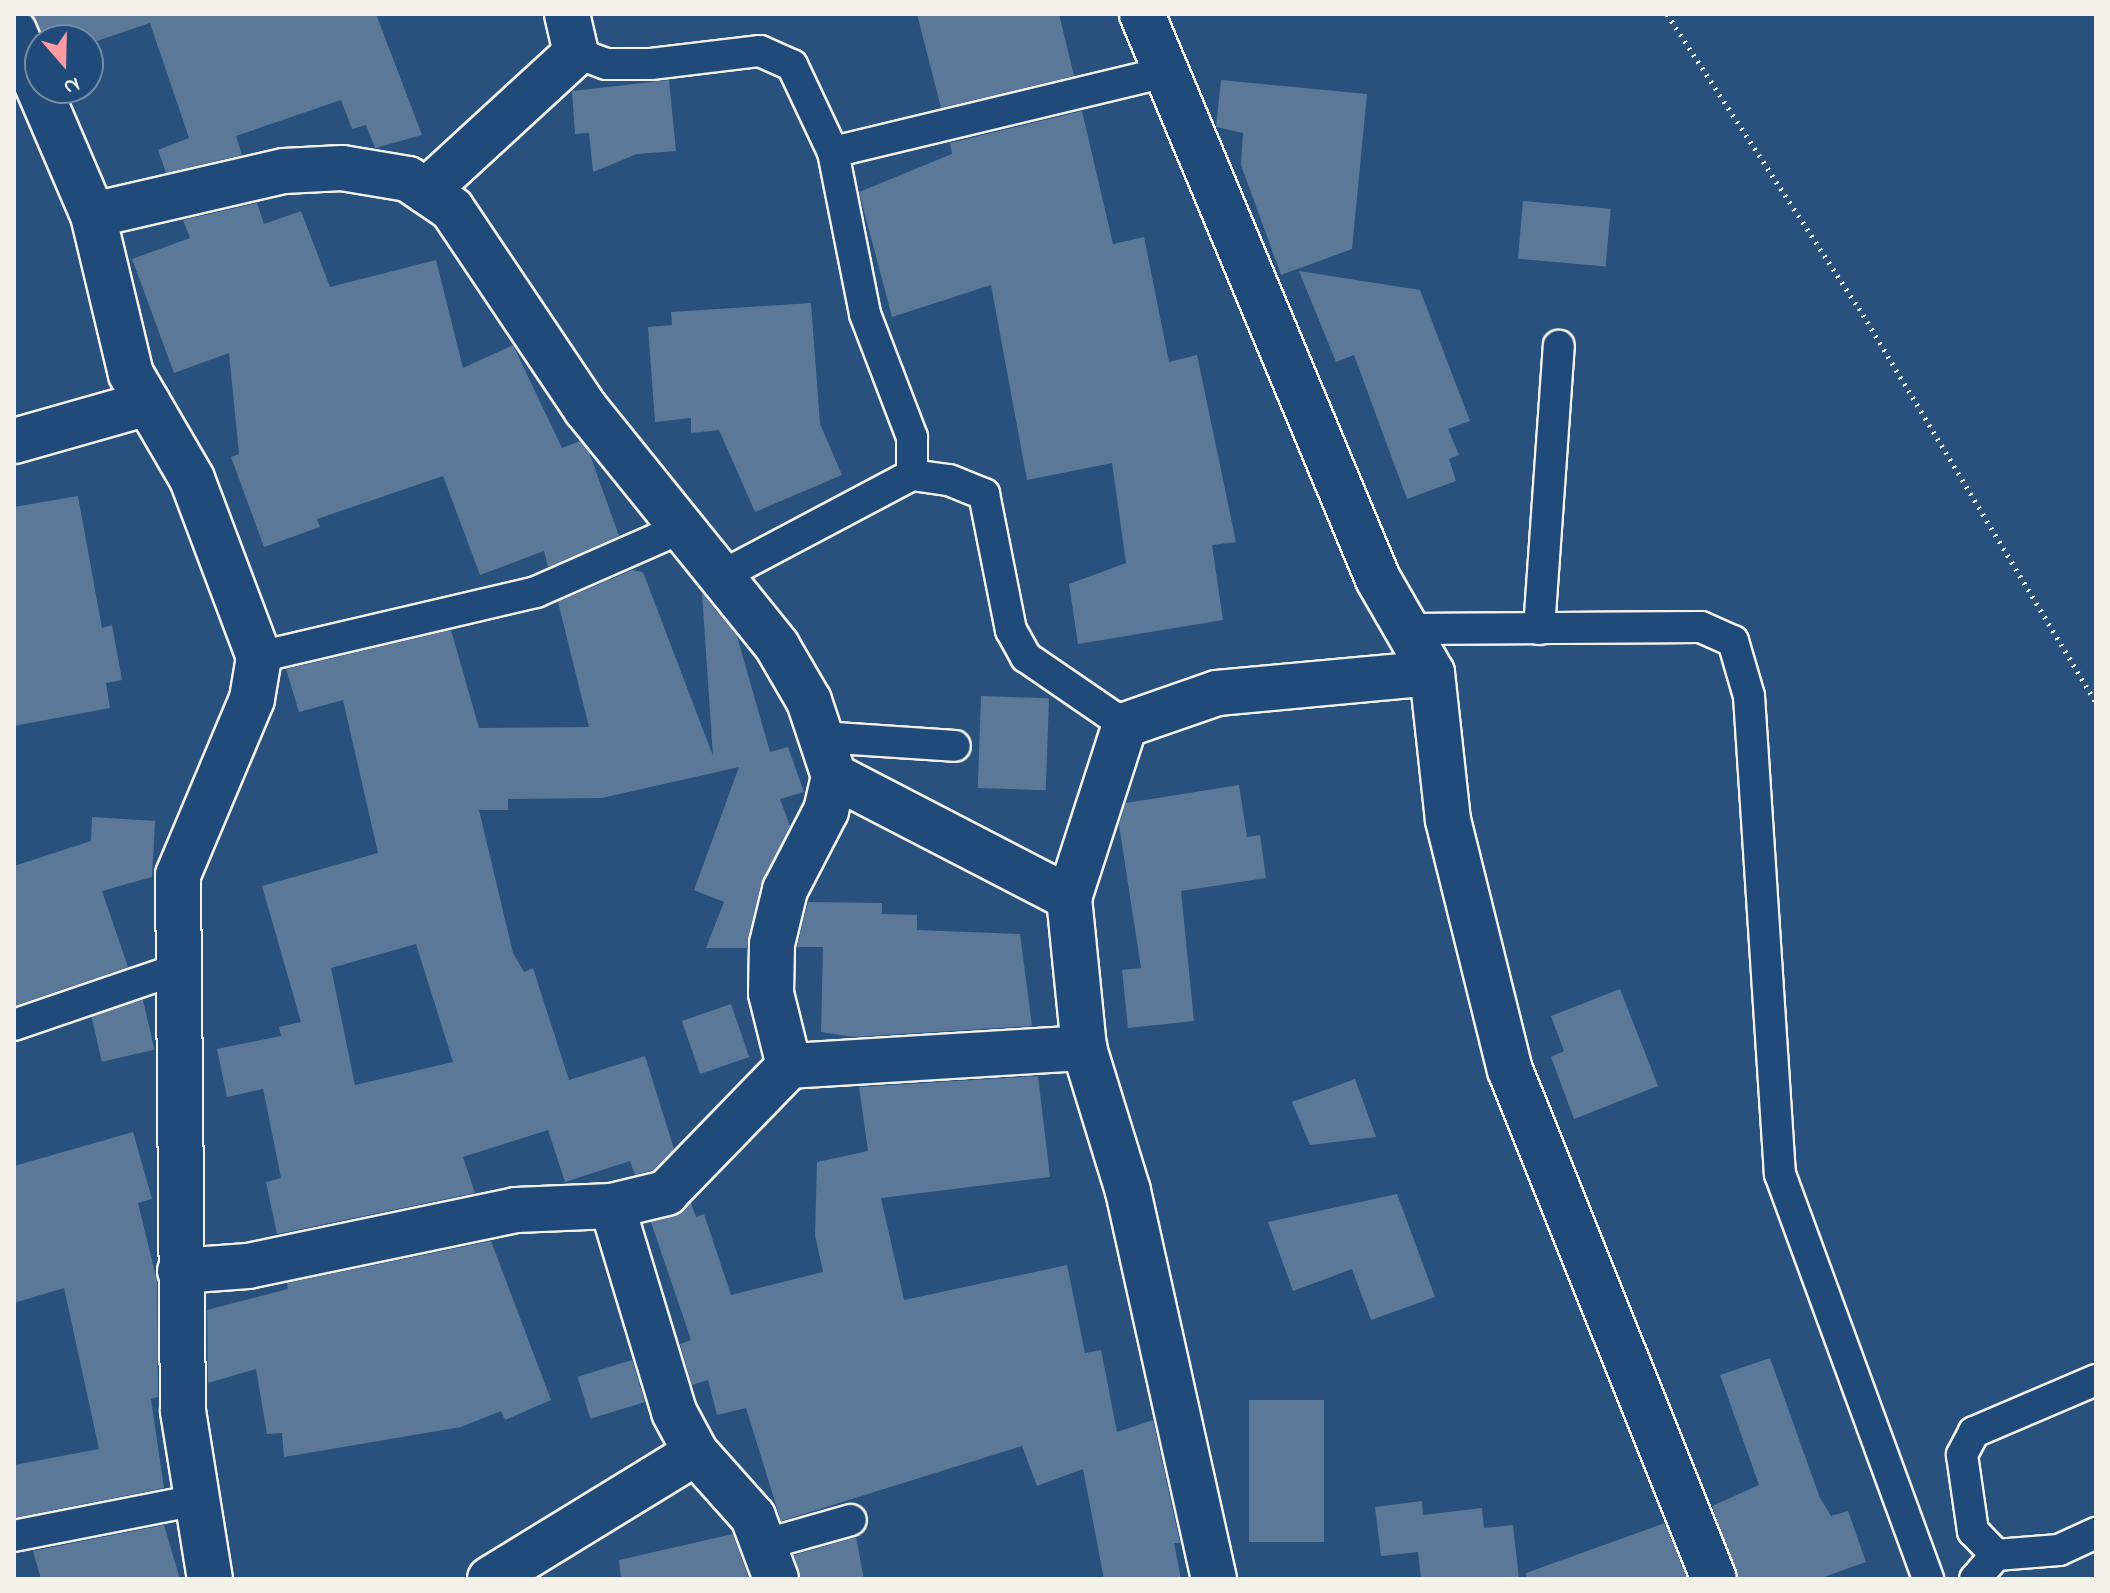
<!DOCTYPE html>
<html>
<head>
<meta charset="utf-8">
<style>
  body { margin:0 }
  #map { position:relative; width:2110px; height:1593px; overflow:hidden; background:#28517e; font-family:"Indie Flower",sans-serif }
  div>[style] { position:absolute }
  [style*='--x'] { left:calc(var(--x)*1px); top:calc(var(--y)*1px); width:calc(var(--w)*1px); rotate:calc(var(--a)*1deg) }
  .building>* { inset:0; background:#5b7899; transform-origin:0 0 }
  .path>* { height:5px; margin-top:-2.5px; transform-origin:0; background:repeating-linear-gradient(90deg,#f4f1e8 0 2px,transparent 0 8px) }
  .roads { filter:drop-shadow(2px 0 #f4f1e8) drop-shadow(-2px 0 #f4f1e8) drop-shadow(0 2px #f4f1e8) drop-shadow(0 -2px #f4f1e8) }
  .service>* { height:30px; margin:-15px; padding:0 15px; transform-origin:15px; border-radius:15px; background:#1f4a7a }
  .minor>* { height:44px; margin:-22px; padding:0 22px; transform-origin:22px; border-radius:22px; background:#1f4a7a }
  span { translate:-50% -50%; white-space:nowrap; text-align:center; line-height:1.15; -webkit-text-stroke:8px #1f4a7a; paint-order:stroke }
  .frame { position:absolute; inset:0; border:16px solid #f4f1e8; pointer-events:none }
  .north { position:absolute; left:24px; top:24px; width:80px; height:80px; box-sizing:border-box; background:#1f4a7a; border:2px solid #748da6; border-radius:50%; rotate:160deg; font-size:22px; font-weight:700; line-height:32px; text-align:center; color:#f4f1e8 }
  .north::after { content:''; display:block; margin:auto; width:28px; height:36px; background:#ff9aa2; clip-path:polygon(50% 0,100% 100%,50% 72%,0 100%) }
</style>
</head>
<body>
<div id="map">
  <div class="building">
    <div style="clip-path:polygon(31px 14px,376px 14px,422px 135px,375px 148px,366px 125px,352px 129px,341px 100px,236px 136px,242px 155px,166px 173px,158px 150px,189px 138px,150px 23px,88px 44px,45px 40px)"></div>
    <div style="clip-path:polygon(917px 14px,1059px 14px,1074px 76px,941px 108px)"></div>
    <div style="clip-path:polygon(669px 80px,676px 151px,637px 154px,593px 172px,589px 133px,575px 134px,572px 91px)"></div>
    <div style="clip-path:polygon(1221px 80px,1367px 94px,1352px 249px,1281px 275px,1241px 165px,1243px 133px,1216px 127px)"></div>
    <div style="clip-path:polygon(1082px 111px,1113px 244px,1144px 237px,1169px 362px,1197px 355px,1236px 542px,1212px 545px,1223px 620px,1078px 644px,1069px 584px,1126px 563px,1112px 463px,1027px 480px,991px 285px,892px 317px,859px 192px,952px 154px,950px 143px)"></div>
    <div style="left:1523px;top:201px;width:88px;height:58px;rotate:5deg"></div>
    <div style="clip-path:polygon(257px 203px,264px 224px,301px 211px,330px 287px,436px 260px,463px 368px,513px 345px,562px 448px,580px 441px,589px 452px,619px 536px,548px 567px,544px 551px,480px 575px,443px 476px,317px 519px,320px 527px,264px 547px,231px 457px,239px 454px,229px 353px,174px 373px,132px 259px,190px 238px,183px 220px)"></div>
    <div style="clip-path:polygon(1299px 271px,1420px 290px,1470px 421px,1448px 429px,1459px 455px,1449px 459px,1456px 481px,1407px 499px,1354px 355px,1336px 362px)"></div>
    <div style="clip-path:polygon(811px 303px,820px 424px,842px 475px,755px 512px,719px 430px,691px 433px,691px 418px,655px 422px,648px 327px,672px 325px,671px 312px)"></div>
    <div style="clip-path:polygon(78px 496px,102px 628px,112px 625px,122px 680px,106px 683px,110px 708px,14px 726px,14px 507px)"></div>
    <div style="clip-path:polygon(evenodd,632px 570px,643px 572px,713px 756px,702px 593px,737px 636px,770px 752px,788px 747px,804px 792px,780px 799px,790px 826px,761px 884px,747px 948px,706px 948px,724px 902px,694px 890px,739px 767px,602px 798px,508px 799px,508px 810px,479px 810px,513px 953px,524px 972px,533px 968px,569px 1080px,645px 1056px,674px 1149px,653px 1170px,635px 1175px,630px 1161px,565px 1182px,548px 1130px,463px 1157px,475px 1193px,277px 1234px,266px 1182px,281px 1178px,263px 1089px,227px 1097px,217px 1049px,281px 1036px,279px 1027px,301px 1022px,262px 886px,378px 853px,343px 700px,299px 712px,286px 669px,451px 630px,479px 728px,589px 727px,558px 602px,632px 570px,416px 944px,453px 1062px,355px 1085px,331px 968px,416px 944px)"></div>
    <div style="left:981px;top:696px;width:68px;height:92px;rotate:2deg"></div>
    <div style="clip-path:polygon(1239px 785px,1247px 837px,1260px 835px,1266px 878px,1181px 891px,1194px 1021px,1128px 1028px,1122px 970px,1141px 968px,1119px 825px,1126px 803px)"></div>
    <div style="clip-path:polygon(92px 817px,155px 821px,152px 877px,102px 891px,128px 967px,14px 1006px,14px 866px,91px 841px)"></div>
    <div style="clip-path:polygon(808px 902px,882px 903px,882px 914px,917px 915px,917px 930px,1020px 934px,1032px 1026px,853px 1037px,821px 1032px,823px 947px,797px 947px)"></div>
    <div style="clip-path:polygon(1620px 989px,1658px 1086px,1574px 1119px,1551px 1057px,1564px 1051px,1551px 1016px)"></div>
    <div style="left:143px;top:1000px;width:51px;height:54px;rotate:77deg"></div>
    <div style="left:731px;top:1004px;width:56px;height:52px;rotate:71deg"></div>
    <div style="clip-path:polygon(1038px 1076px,1050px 1177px,881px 1198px,904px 1300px,1067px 1265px,1085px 1353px,1101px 1350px,1117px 1432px,1153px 1420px,1180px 1543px,1174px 1543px,1181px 1579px,1104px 1579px,1083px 1469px,1037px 1486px,1022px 1446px,781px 1521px,746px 1408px,717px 1415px,708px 1380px,692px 1385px,680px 1344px,691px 1340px,651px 1222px,691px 1203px,696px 1217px,704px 1214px,731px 1295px,823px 1272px,815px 1235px,817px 1162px,868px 1151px,859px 1087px)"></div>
    <div style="clip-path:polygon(1355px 1079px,1376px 1137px,1310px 1145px,1292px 1102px)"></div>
    <div style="clip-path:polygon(133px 1132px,152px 1199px,138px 1203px,157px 1281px,158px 1397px,151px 1399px,164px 1488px,14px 1518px,14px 1465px,99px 1449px,64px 1288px,14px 1303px,14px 1166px)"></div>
    <div style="clip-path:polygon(1397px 1194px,1435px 1297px,1371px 1320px,1352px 1269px,1293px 1291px,1268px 1222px)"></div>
    <div style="clip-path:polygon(491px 1241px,551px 1400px,505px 1420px,501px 1411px,461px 1427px,284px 1457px,282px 1433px,267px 1434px,256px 1369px,208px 1383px,207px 1310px,288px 1289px,287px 1283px)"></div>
    <div style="clip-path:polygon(1770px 1358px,1820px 1498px,1831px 1516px,1848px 1511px,1866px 1562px,1818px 1579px,1738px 1579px,1712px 1506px,1759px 1485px,1720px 1375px)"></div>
    <div style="left:632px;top:1360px;width:44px;height:57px;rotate:73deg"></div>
    <div style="left:1249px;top:1400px;width:75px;height:142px"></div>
    <div style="clip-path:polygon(1422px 1501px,1423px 1515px,1482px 1508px,1484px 1528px,1513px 1525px,1519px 1579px,1421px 1579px,1418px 1552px,1381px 1556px,1375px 1507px)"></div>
    <div style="clip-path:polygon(1665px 1523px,1687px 1579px,1527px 1579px,1526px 1573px)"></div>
    <div style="clip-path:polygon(164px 1525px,180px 1579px,41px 1579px,33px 1551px)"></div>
    <div style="clip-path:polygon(733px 1534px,749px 1579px,621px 1579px,619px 1560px)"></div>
    <div style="clip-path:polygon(856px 1537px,864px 1579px,800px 1579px,794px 1555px)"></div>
  </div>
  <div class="path">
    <div style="--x:1667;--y:14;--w:351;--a:56.9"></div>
    <div style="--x:1859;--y:308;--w:460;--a:59"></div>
  </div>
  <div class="roads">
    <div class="service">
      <div style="--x:576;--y:53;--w:32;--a:20"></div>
      <div style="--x:606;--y:64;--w:45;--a:0"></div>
      <div style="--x:651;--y:64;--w:110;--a:-6.8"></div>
      <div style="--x:760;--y:51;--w:35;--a:24"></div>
      <div style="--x:792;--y:65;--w:96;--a:64.8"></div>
      <div style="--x:833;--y:152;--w:348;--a:-13.5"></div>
      <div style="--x:833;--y:152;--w:165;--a:78.8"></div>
      <div style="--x:865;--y:314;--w:132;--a:69.1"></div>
      <div style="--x:912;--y:437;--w:38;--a:90"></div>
      <div style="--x:723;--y:575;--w:214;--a:-27.9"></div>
      <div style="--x:912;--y:475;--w:37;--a:8"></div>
      <div style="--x:949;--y:480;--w:38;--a:22"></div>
      <div style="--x:984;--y:494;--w:139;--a:78.8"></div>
      <div style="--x:1011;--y:630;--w:31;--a:61"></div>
      <div style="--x:1026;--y:657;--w:120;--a:34.5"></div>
      <div style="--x:1407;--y:629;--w:294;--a:-0.4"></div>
      <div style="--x:1701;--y:627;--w:35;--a:24"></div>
      <div style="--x:1733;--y:641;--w:57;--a:73.8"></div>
      <div style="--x:1749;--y:696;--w:479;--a:86.3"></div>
      <div style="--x:1780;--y:1174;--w:431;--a:69.9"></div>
      <div style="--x:1539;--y:629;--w:284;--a:-86"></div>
      <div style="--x:259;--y:657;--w:285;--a:-13.2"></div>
      <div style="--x:536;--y:592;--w:154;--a:-23.7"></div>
      <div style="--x:821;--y:737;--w:134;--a:3.8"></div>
      <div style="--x:14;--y:1025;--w:173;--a:-18.9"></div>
      <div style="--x:2096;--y:1380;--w:133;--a:156.9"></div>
      <div style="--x:1974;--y:1432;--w:26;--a:118"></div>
      <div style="--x:1962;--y:1455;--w:77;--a:81.8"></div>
      <div style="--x:1973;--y:1531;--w:33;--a:46"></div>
      <div style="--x:1996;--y:1555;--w:63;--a:-4.5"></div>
      <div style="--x:2059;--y:1550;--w:41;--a:-24.7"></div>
      <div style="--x:14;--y:1536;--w:182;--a:-11.1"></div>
      <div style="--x:766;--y:1544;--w:88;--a:-15.8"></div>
      <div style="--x:1975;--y:1579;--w:32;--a:-49"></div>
    </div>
    <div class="minor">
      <div style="--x:1142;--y:14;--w:612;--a:67.33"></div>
      <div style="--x:1378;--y:579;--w:108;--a:60.1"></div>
      <div style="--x:1432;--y:673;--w:148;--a:83.8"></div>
      <div style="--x:1448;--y:820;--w:258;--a:76.1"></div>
      <div style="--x:1510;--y:1070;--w:548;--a:68.16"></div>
      <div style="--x:14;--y:31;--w:200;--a:66.8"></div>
      <div style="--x:93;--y:215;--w:163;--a:76.6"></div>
      <div style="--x:131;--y:374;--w:121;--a:59.8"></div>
      <div style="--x:192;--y:479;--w:190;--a:69.4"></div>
      <div style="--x:259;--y:657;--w:43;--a:99.5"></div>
      <div style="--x:252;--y:699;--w:191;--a:112.8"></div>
      <div style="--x:178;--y:875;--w:536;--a:89.47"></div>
      <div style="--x:183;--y:1411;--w:170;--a:80.9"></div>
      <div style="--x:426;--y:191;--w:204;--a:-42.6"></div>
      <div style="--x:576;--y:53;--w:40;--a:-103"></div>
      <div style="--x:93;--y:215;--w:196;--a:-13"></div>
      <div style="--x:284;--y:171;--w:58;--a:-3"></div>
      <div style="--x:342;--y:168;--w:67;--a:9.5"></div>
      <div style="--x:408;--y:179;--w:53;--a:34.3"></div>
      <div style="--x:452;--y:209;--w:241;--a:56.2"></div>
      <div style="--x:586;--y:409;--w:304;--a:51.1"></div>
      <div style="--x:777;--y:646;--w:64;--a:59.8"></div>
      <div style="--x:809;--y:701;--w:79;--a:71.6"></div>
      <div style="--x:834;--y:776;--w:265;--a:27.4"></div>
      <div style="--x:14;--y:441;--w:139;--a:-15.8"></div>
      <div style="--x:789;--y:1066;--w:75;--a:-103.9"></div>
      <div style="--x:771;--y:993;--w:49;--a:-88.8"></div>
      <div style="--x:772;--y:944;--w:56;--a:-76.5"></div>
      <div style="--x:785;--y:890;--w:89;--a:-62.6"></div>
      <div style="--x:826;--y:811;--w:36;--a:-77"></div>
      <div style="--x:612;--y:1206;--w:215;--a:73.2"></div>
      <div style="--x:674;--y:1412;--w:47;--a:61.8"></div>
      <div style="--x:696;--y:1453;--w:86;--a:48.3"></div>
      <div style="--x:753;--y:1517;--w:66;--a:69.6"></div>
      <div style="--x:180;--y:1271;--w:68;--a:-4.2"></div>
      <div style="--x:248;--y:1266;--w:274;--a:-11.8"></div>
      <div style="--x:516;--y:1210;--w:96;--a:-2.4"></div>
      <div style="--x:612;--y:1206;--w:56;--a:-13.5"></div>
      <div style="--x:666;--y:1193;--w:177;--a:-45.9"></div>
      <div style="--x:789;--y:1066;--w:296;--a:-3.5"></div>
      <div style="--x:490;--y:1579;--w:241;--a:-31.5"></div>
      <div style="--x:1214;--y:1579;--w:397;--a:-102.5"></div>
      <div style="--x:1128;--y:1191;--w:150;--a:-107.1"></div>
      <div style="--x:1084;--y:1048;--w:151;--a:-95.7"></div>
      <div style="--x:1069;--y:898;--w:182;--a:-72.1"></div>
      <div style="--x:1125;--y:725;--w:97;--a:-19.2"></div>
      <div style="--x:1217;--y:693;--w:216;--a:-5.3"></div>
    </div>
  </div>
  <div class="frame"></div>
  <div class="north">N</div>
</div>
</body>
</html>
